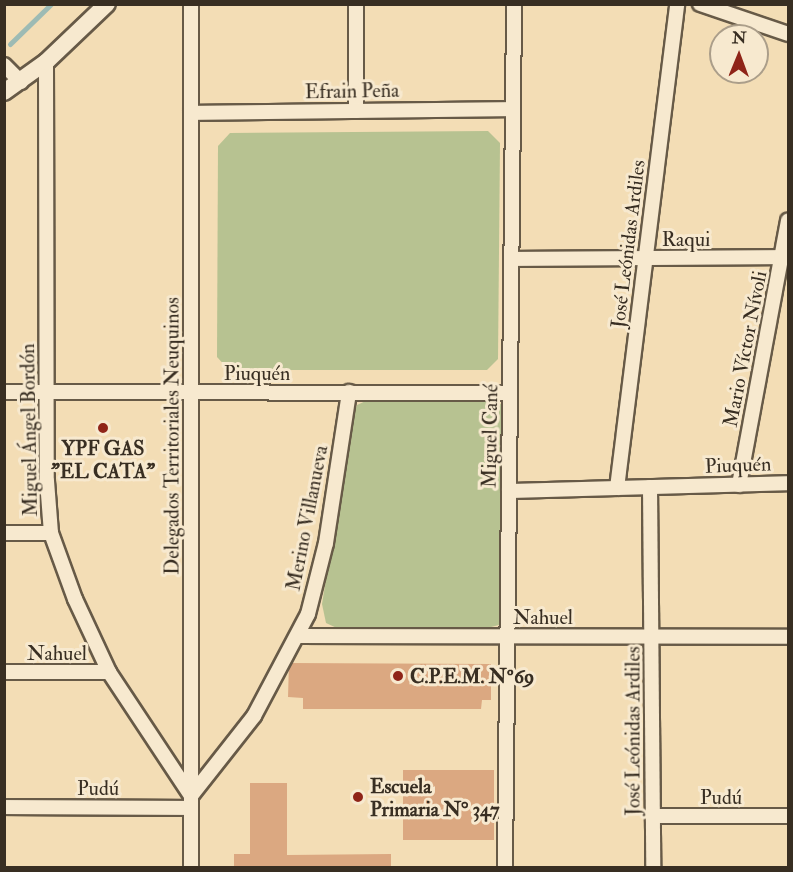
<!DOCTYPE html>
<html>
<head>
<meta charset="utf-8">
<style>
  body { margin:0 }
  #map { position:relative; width:793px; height:872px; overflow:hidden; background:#f3ddb5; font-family:"IM FELL Double Pica",serif }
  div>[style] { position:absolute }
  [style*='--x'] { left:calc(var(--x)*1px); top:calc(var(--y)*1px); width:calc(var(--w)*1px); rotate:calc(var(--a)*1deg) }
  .green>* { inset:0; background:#b7c291 }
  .stream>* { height:5px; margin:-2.5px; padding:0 2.5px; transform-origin:2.5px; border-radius:2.5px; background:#9dbbb4 }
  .building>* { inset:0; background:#dba881; transform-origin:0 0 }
  .roads { filter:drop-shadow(2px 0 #675a47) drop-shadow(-2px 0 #675a47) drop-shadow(0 2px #675a47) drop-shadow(0 -2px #675a47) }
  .minor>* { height:14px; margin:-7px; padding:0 7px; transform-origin:7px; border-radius:7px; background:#f7e9cf }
  .tertiary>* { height:16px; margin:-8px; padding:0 8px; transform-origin:8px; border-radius:8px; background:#f7e9cf }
  .dots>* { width:16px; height:16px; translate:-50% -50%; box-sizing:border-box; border:3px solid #f7e9cf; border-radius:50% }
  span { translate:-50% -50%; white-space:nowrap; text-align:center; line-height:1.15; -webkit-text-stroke:6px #f7e9cf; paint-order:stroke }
  .street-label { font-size:20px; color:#382e22 }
  .poi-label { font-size:20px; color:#382e22; font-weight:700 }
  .left { translate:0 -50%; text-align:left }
  .frame { position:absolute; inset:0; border:6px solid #382e22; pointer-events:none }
  .north { position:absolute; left:709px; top:24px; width:60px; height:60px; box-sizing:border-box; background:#f7e9cf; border:2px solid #ab9e8a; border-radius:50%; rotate:1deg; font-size:16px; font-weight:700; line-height:24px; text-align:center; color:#382e22 }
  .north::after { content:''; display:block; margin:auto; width:21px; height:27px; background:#8f2418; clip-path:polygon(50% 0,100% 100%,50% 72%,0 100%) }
</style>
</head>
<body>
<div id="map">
  <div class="green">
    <div style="clip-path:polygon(488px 131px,500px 143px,498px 359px,487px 370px,229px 370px,217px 357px,218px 146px,230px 133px)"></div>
    <div style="clip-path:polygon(370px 399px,492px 399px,506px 407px,504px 620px,499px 625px,487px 628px,339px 629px,326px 623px,322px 604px,352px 418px,357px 405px)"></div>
  </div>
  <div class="stream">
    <div style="--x:10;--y:44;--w:57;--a:-44.3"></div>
  </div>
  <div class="building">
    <div style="clip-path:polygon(289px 663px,491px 664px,491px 700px,482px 700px,481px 709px,303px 709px,303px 698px,288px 697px)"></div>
    <div style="left:403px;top:770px;width:91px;height:70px"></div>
    <div style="clip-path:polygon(250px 783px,287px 783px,287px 855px,391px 854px,391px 868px,234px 868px,234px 854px,250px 854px)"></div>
  </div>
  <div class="roads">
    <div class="minor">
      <div style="--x:191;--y:4;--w:864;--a:90"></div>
      <div style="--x:700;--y:4;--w:93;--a:18.8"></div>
      <div style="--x:46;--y:62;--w:419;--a:89.9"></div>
      <div style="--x:47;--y:481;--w:52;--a:85.6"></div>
      <div style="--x:51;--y:533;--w:70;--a:70"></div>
      <div style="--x:75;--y:599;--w:81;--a:65"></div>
      <div style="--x:109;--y:672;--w:149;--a:56.5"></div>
      <div style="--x:191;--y:796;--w:102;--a:-51.8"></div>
      <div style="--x:254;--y:716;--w:115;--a:-62.1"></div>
      <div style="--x:308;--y:614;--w:73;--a:-75.8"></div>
      <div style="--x:326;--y:543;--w:153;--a:-81.3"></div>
      <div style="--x:4;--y:65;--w:24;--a:45"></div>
      <div style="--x:356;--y:111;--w:107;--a:-90"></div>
      <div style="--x:191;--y:113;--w:322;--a:-0.7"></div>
      <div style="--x:512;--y:259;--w:276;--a:-0.4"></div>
      <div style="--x:4;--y:392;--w:506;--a:0.11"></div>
      <div style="--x:739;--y:485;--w:269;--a:-79.5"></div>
      <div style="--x:650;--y:487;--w:381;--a:89.5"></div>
      <div style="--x:617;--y:488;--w:488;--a:-82.9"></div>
      <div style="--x:509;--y:491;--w:279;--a:-1.6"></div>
      <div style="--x:4;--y:533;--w:47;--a:0"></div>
      <div style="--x:298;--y:636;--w:490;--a:0.1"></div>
      <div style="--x:4;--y:672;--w:105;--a:0"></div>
      <div style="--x:4;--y:807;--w:187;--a:0.3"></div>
      <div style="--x:653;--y:816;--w:135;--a:0"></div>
      <div style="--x:505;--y:868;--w:864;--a:-89.4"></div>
    </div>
    <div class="tertiary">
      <div style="--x:4;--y:92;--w:52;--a:-35.5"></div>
      <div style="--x:46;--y:62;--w:84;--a:-43.6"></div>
    </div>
  </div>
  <div class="dots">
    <div style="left:103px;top:428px;background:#8f2418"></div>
    <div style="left:398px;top:676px;background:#8f2418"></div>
    <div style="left:358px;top:797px;background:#8f2418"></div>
  </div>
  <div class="street-label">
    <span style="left:352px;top:91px;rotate:-1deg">Efrain Peña</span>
    <span style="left:686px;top:239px">Raqui</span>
    <span style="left:628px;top:244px;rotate:-83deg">José Leónidas Ardiles</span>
    <span style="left:745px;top:349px;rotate:-79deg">Mario Víctor Nívoli</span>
    <span style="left:257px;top:373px">Piuquén</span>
    <span style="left:29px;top:430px;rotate:-91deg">Miguel Ángel Bordón</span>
    <span style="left:172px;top:436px;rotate:-90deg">Delegados Territoriales Neuquinos</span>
    <span style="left:490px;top:436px;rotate:-89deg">Miguel Cané</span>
    <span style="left:738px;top:465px;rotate:-2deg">Piuquén</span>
    <span style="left:307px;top:518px;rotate:-79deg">Merino Villanueva</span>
    <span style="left:543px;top:617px">Nahuel</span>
    <span style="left:57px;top:653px">Nahuel</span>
    <span style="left:633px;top:731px;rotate:-90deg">José Leónidas Ardiles</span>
    <span style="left:98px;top:788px">Pudú</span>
    <span style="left:721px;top:797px">Pudú</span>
  </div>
  <div class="poi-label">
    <span style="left:103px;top:460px">YPF GAS<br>"EL CATA"</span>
    <span class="left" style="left:410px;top:676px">C.P.E.M. Nº69</span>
    <span class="left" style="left:370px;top:798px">Escuela<br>Primaria N° 347</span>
  </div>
  <div class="frame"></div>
  <div class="north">N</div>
</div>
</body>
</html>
